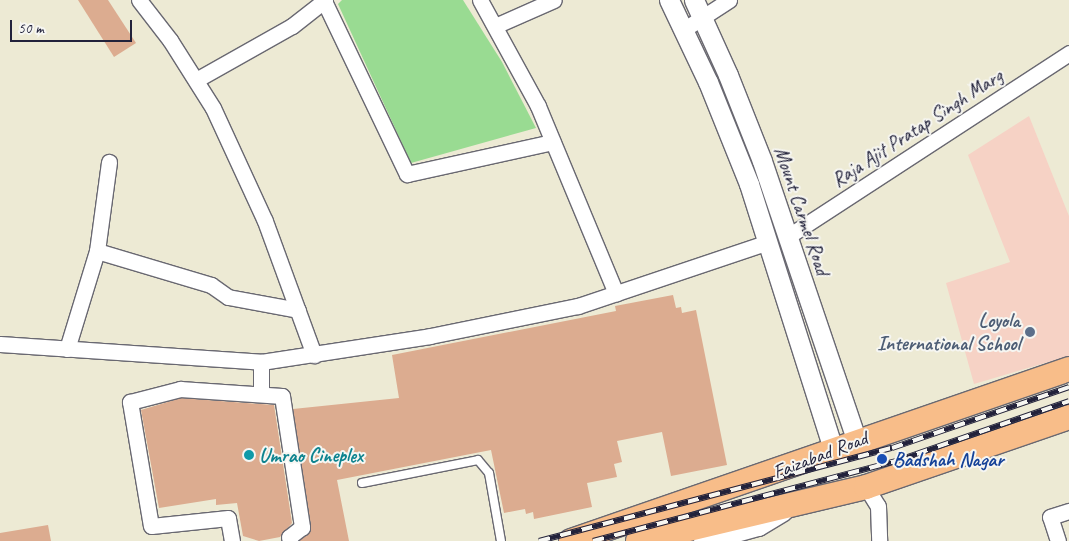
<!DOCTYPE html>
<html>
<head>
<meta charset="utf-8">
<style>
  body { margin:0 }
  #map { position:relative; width:1069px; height:541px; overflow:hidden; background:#edead4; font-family:Caveat,sans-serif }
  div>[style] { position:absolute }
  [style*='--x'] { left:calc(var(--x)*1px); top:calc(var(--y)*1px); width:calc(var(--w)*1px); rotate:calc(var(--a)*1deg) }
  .built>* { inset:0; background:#f6d2c5 }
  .green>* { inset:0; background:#99db92 }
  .building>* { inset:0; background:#dcac90 }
  .roads { filter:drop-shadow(1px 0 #696871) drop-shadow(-1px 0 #696871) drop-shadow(0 1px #696871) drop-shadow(0 -1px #696871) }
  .service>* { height:8px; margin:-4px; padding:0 4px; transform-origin:4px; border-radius:4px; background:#fff }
  .minor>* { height:15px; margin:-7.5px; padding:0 7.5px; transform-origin:7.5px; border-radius:7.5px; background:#fff }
  .tertiary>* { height:19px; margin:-9.5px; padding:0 9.5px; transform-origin:9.5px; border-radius:9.5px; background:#fff }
  .primary>* { height:24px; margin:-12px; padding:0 12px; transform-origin:12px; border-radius:12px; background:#f8bd89 }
  .rail>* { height:5.5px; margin-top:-2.75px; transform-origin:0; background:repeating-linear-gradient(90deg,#f6f6f2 0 11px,#22223b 0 22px); box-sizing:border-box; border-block:1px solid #22223b }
  .dots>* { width:14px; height:14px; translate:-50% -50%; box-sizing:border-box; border:2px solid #f6f6f2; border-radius:50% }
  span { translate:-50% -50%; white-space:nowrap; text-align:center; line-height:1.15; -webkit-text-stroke:4px #f6f6f2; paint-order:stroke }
  .street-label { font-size:20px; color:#22223b }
  .service-label { font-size:20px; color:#4e5e75; font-weight:700 }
  .right { translate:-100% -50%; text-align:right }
  .culture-label { font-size:20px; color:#0d838f; font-weight:700 }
  .left { translate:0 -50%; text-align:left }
  .transit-label { font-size:20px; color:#164399; font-weight:700 }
  .scale { position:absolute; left:10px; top:20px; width:122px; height:22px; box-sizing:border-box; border:2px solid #22223b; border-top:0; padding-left:6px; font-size:15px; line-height:18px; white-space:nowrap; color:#22223b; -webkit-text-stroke:4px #f6f6f2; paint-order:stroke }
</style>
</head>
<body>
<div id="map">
  <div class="built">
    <div style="clip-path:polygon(1029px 116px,1069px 216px,1069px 356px,974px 384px,946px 283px,1010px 262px,968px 155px)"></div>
  </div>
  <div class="green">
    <div style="clip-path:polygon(342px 0,463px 0,502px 62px,536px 128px,411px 163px,338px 4px)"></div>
  </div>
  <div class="building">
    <div style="clip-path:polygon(78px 0,108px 0,136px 43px,114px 57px)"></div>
    <div style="clip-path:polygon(673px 295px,676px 308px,681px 307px,682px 313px,696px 310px,727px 465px,671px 476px,662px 432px,617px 441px,622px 462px,614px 464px,617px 477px,587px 483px,592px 507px,534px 519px,533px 512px,526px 514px,525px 509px,504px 513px,491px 450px,337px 480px,349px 541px,299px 541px,308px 534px,311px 526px,293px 409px,399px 398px,392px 355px,616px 311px,615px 306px)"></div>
    <div style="clip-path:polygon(181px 398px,274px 405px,292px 523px,280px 537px,259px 541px,243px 536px,237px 503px,216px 505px,216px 499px,159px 508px,141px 410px)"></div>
    <div style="clip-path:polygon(48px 525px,51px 541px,0 541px,0 533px)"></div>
  </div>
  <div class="roads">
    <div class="service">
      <div style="--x:362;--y:483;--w:118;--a:-11.2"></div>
      <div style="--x:478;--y:460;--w:17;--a:50"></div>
      <div style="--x:489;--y:473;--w:69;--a:80"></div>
    </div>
    <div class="minor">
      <div style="--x:139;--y:0;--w:51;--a:52.2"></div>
      <div style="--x:170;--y:40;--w:80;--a:57.7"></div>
      <div style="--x:213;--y:108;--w:124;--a:65.3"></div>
      <div style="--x:265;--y:221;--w:143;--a:69.9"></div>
      <div style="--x:480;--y:0;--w:121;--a:61.3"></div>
      <div style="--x:538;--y:106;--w:203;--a:67.4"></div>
      <div style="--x:324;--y:1;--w:192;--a:64.4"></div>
      <div style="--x:407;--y:174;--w:149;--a:-12.4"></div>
      <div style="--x:495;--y:26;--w:64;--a:-23.8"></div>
      <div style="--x:683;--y:30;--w:55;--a:-33.1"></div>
      <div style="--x:196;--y:80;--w:110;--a:-29.4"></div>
      <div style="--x:292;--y:26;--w:42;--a:-38.2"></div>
      <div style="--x:787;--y:237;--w:337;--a:-33.1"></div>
      <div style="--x:97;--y:251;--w:119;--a:16.6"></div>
      <div style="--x:211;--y:285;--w:21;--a:35"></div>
      <div style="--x:228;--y:297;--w:71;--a:10.5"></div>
      <div style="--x:0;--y:344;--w:262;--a:3.9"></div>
      <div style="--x:261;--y:362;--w:171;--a:-8.7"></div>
      <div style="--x:430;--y:336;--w:151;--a:-11.5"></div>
      <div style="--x:578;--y:306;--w:200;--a:-18.6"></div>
      <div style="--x:67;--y:349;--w:102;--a:-73"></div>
      <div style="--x:97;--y:251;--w:90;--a:-82.3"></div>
      <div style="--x:261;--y:362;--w:32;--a:90"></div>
      <div style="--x:866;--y:487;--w:22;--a:58"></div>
      <div style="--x:878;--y:506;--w:35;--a:88"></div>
      <div style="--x:232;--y:541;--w:23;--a:-100"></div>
      <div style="--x:228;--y:518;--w:77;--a:174.1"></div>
      <div style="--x:151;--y:526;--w:126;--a:-99.6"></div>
      <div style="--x:130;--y:402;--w:52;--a:-14.6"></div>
      <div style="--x:180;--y:389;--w:102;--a:3.9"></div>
      <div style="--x:282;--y:396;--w:133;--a:81.3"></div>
      <div style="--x:302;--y:527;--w:16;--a:142"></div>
      <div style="--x:289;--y:537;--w:4;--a:76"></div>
      <div style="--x:1058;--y:541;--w:25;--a:-108"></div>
      <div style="--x:1050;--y:517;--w:20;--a:-18"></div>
    </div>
    <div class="tertiary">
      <div style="--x:669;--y:0;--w:91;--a:64.6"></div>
      <div style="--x:708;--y:82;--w:110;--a:68.1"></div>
      <div style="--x:749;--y:184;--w:278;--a:72.4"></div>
      <div style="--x:694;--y:0;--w:82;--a:65.6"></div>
      <div style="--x:728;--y:75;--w:92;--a:68.4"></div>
      <div style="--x:762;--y:161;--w:296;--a:71.3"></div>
      <div style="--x:703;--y:541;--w:57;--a:-15.3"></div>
      <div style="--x:758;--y:526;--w:29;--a:-31"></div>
    </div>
    <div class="primary">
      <div style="--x:571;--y:541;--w:527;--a:-19.05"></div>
      <div style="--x:638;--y:541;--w:234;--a:-13.3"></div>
      <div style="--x:866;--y:487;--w:215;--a:-19"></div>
    </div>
  </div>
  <div class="rail">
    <div style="--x:539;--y:541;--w:365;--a:-14.8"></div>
    <div style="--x:892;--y:448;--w:187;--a:-19"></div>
    <div style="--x:593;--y:541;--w:313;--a:-14.8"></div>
    <div style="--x:896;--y:461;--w:183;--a:-19.1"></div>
  </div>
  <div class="dots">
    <div style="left:1030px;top:332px;background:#5c6f8a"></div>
    <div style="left:249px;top:455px;background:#0f9aa8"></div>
    <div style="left:882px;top:459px;background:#1a4fb4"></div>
  </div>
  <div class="street-label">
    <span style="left:917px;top:128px;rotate:-33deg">Raja Ajit Pratap Singh Marg</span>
    <span style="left:802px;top:211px;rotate:71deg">Mount Carmel Road</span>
    <span style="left:820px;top:455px;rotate:-21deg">Faizabad Road</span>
  </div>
  <div class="service-label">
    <span class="right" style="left:1020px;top:332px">Loyola<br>International School</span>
  </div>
  <div class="culture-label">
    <span class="left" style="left:259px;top:455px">Umrao Cineplex</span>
  </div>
  <div class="transit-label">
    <span class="left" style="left:893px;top:459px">Badshah Nagar</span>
  </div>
  <div class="scale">50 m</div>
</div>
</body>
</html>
